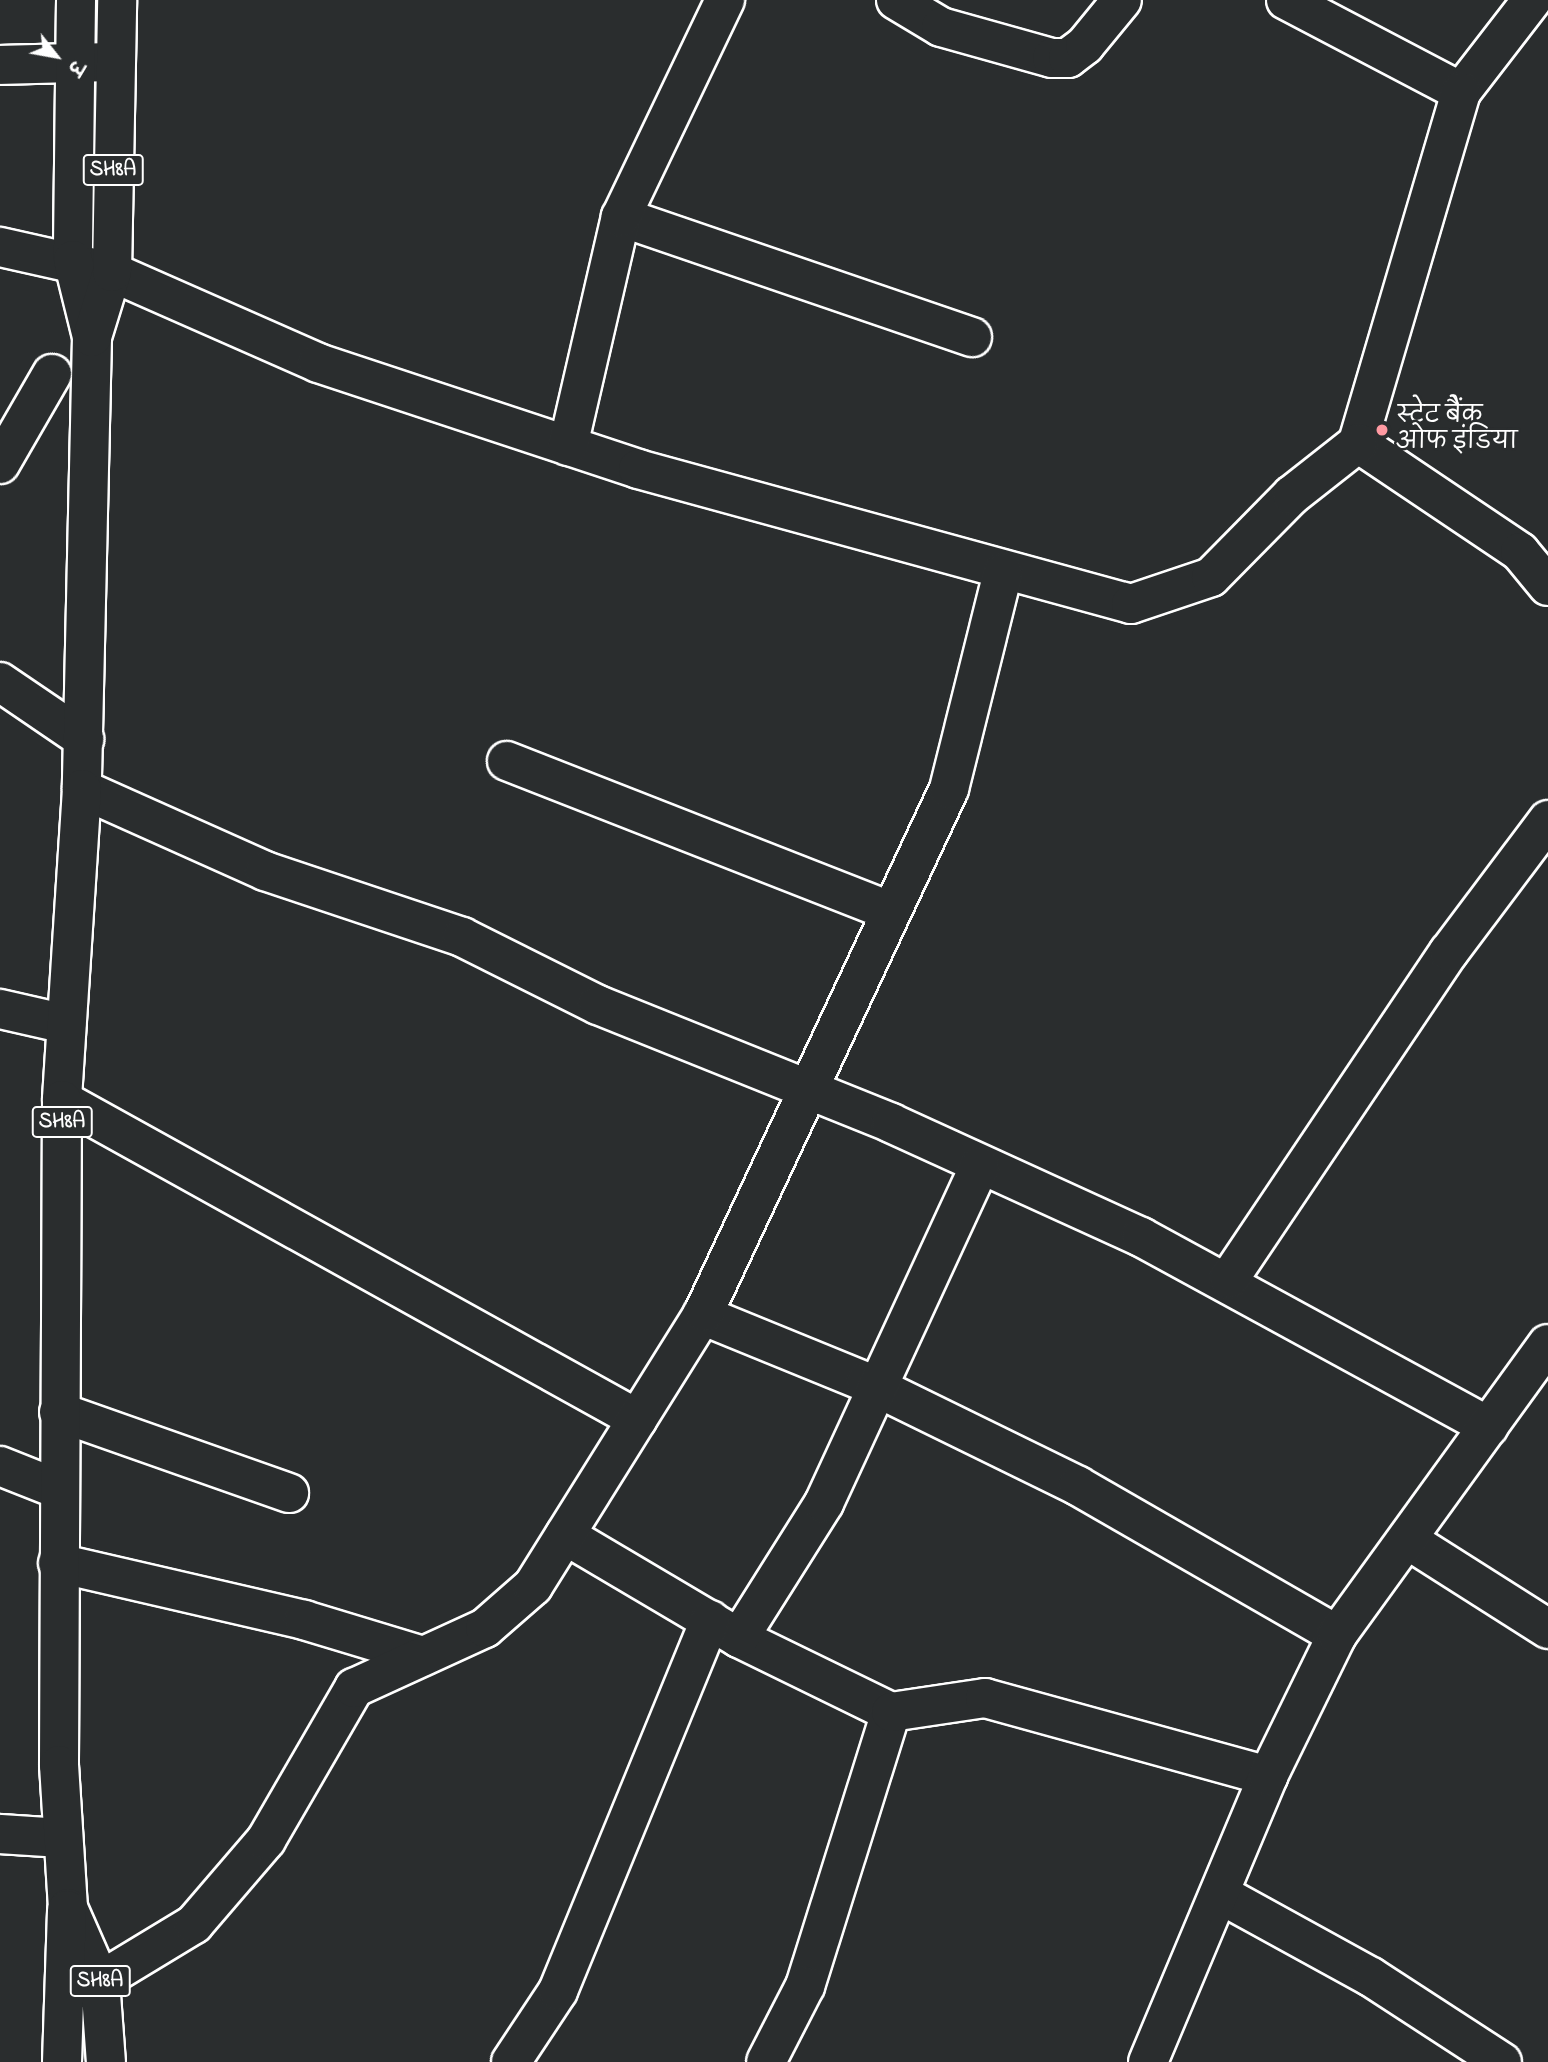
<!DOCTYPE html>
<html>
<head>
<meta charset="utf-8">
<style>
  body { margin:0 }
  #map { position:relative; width:1548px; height:2062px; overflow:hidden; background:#2a2d2e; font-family:"Indie Flower","Playpen Sans Deva",sans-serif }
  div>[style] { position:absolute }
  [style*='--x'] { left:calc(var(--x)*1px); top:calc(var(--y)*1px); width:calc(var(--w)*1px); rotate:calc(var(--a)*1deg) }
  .roads { filter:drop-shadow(2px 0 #fff) drop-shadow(-2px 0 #fff) drop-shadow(0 2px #fff) drop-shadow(0 -2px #fff) }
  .minor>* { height:38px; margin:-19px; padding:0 19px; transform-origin:19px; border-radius:19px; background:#2a2d2e }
  .primary>* { height:38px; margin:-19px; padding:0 19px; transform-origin:19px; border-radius:19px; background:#2a2d2e }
  .dots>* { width:19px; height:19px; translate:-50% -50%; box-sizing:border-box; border:4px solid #2a2d2e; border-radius:50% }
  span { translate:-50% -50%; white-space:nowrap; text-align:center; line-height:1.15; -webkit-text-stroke:5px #2a2d2e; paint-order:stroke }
  .shield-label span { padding:2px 5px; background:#2a2d2e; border:2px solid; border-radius:5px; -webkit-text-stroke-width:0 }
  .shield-label { font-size:21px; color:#fff; font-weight:700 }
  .poi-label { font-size:23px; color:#fff }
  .left { translate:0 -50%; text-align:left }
  .north { position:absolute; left:21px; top:21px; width:70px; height:70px; -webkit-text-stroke:5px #2a2d2e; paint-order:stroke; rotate:121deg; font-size:19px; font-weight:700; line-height:28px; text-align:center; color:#fff }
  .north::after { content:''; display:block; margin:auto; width:24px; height:32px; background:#fff; clip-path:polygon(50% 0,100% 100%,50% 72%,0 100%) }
</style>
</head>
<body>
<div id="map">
  <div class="roads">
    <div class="minor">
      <div style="--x:896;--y:0;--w:52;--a:31"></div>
      <div style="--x:941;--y:27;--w:115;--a:15.6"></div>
      <div style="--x:1052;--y:58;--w:16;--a:0"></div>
      <div style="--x:1068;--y:58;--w:21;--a:-37"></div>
      <div style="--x:1085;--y:45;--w:58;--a:-50.6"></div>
      <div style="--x:1286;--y:0;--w:198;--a:27.7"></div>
      <div style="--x:1532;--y:0;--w:116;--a:127.7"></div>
      <div style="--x:1461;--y:92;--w:366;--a:106.4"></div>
      <div style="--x:1358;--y:443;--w:195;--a:33.9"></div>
      <div style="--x:1520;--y:552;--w:44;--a:50.5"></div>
      <div style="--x:0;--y:65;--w:110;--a:-1.6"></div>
      <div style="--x:621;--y:217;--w:371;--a:18.9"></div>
      <div style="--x:0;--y:247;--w:115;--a:12.6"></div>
      <div style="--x:112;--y:272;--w:225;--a:23.8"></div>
      <div style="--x:318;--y:363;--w:337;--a:18.3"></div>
      <div style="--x:638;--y:469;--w:511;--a:15.31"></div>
      <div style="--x:1131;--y:604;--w:84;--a:-18.6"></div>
      <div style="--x:1211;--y:577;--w:115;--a:-45.4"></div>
      <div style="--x:1292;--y:495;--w:84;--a:-38.2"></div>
      <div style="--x:568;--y:446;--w:235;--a:-77"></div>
      <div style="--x:621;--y:217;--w:241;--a:-64.4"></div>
      <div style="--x:0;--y:464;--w:104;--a:-60"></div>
      <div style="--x:0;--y:682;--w:102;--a:34.2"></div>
      <div style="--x:507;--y:761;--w:411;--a:21.4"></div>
      <div style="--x:82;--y:789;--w:201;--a:24.1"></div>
      <div style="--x:265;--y:871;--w:208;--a:18.5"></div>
      <div style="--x:462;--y:937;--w:152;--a:26.6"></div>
      <div style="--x:598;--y:1005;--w:316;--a:21.9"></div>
      <div style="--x:891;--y:1123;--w:275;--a:24.5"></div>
      <div style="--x:1141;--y:1237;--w:396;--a:28.6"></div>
      <div style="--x:0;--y:1009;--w:68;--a:12.8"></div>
      <div style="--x:62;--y:1100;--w:658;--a:29.02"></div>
      <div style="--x:1229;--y:1279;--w:394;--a:-56.1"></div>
      <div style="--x:1449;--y:952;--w:165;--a:-53.1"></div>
      <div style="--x:702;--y:1315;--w:177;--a:22.2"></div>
      <div style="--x:866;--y:1382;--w:236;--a:26.1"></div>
      <div style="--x:1078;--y:1486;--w:299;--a:29.9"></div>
      <div style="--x:59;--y:1412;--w:244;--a:19.4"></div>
      <div style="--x:0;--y:1466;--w:62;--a:21.6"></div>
      <div style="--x:565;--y:1535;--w:202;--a:30.6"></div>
      <div style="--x:739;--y:1638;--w:169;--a:26"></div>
      <div style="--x:891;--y:1712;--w:287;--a:107.4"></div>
      <div style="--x:805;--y:1986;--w:85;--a:117.2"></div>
      <div style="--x:1408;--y:1540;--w:166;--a:32.4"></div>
      <div style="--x:58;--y:1563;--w:253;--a:13"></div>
      <div style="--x:304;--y:1620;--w:124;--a:16.8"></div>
      <div style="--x:739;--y:1638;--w:160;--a:-57.8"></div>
      <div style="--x:824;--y:1503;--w:371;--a:-65.2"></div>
      <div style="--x:891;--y:1712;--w:95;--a:-8.5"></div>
      <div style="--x:985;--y:1698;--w:294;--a:15.4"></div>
      <div style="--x:0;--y:1834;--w:62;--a:3.7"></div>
      <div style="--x:1220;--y:1894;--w:172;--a:28.8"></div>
      <div style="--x:1371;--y:1977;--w:156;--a:33"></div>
      <div style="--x:68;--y:1992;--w:34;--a:-19"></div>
      <div style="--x:100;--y:1981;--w:110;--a:-31.2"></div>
      <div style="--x:194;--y:1924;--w:111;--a:-49.4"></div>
      <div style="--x:266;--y:1840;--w:176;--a:-59.9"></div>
      <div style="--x:354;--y:1688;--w:144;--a:-24.6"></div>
      <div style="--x:485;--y:1628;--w:64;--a:-41.2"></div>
      <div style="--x:533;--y:1586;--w:323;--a:-58"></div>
      <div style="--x:704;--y:1312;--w:578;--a:-64.9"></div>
      <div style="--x:949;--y:789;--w:223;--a:-76"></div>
      <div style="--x:511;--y:2062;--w:85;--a:-56.5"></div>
      <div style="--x:558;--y:1991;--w:401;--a:-67.7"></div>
      <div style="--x:1148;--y:2062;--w:310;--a:-67.2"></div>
      <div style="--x:1268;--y:1776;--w:157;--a:-63.9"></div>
      <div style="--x:1337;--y:1635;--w:359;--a:-54.1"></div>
    </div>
    <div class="primary">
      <div style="--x:76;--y:0;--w:260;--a:90.7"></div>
      <div style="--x:73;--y:260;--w:79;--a:76.1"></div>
      <div style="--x:92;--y:337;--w:452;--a:91.3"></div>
      <div style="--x:82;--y:789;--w:312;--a:93.7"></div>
      <div style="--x:62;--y:1100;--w:665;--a:90.26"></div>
      <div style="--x:59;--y:1765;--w:143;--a:86.4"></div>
      <div style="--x:68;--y:1908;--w:80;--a:66.3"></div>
      <div style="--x:100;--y:1981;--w:81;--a:85.8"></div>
      <div style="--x:92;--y:337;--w:68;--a:-72.9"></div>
      <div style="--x:112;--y:272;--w:272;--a:-88.9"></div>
      <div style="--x:62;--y:2062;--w:152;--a:-88.1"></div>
    </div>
  </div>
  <div class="dots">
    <div style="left:1382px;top:430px;background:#ff9aa2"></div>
  </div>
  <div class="shield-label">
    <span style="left:113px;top:170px">SH8A</span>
    <span style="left:62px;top:1122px">SH8A</span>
    <span style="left:100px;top:1981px">SH8A</span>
  </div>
  <div class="poi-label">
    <span class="left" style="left:1396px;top:430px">स्टेट बेैंक<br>ओफ इंडिया</span>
  </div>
  <div class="north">उ</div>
</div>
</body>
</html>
